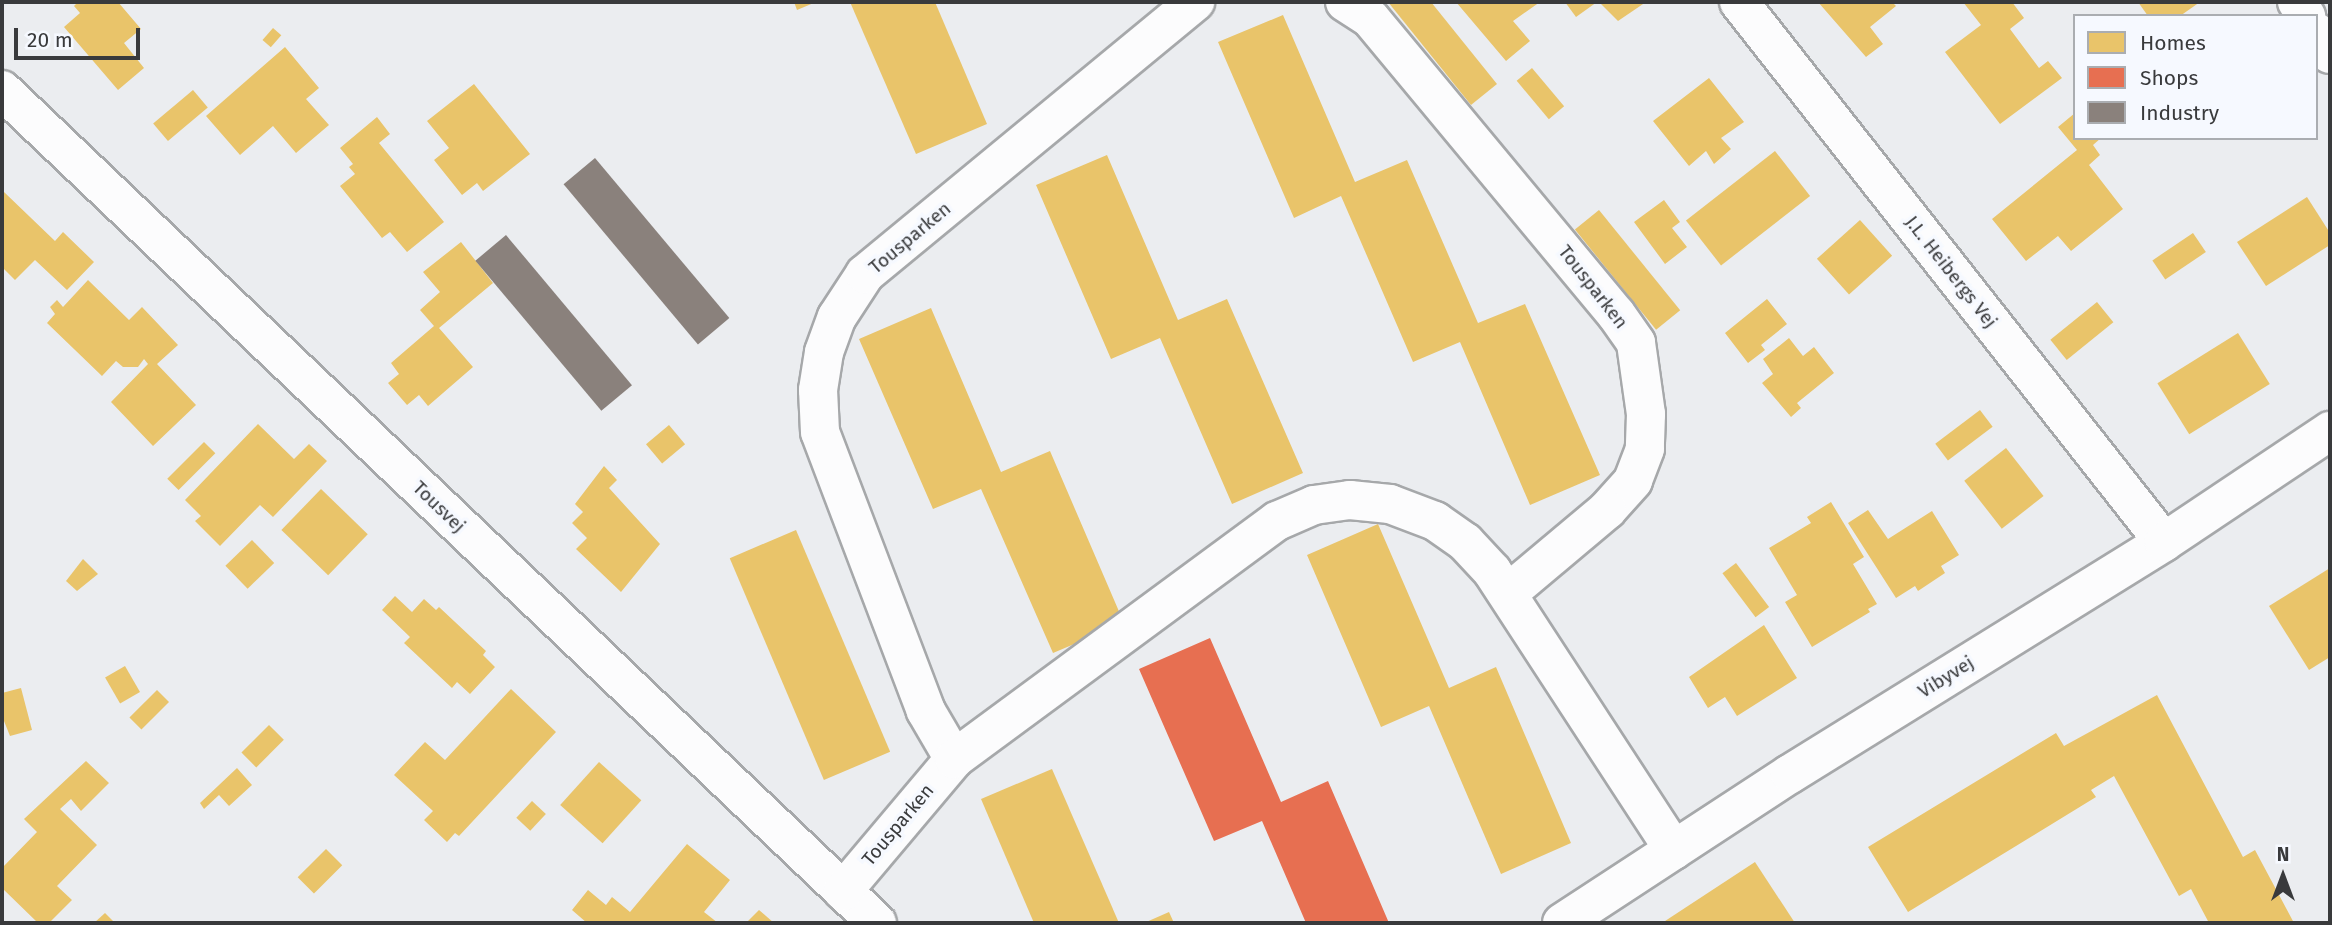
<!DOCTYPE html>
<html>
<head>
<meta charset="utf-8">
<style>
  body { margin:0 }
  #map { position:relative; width:2332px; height:925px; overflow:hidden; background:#ebedf0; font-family:"Fira Sans",sans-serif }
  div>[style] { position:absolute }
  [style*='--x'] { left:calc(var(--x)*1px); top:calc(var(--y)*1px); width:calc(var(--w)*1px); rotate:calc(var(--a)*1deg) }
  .homes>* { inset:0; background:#e9c46a; transform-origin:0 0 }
  .shops>* { inset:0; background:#e76f51 }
  .industry>* { inset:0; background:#8a817c; transform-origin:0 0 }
  .roads { filter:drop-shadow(2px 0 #a6a8aa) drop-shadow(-2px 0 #a6a8aa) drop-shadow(0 2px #a6a8aa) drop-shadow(0 -2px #a6a8aa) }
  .minor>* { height:38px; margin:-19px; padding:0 19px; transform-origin:19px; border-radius:19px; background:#fcfcfd }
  span { translate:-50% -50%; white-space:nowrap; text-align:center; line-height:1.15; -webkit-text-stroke:7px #f6f9ff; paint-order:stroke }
  .street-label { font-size:19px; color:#393a3c }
  .frame { position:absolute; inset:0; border:4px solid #393a3c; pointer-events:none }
  .legend { position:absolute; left:2073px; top:14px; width:245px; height:126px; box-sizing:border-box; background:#f6f9ff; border:2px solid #aaadb1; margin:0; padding:9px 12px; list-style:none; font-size:21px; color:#393a3c }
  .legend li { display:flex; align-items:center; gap:14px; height:35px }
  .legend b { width:35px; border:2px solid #aaadb1 }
  .north { position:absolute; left:2248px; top:841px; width:70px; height:70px; -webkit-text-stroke:5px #f6f9ff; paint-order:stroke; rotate:0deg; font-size:19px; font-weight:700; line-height:28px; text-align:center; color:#393a3c }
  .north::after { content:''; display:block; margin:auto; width:24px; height:32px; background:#393a3c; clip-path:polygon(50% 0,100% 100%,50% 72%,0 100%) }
  .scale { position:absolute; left:14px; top:28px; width:126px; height:32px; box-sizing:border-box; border:4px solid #393a3c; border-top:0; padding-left:9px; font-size:21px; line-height:24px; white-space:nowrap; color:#393a3c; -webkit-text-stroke:5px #f6f9ff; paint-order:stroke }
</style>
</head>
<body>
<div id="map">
  <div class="homes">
    <div style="clip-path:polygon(78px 2px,118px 2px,141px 29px,124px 43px,144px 68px,118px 90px,64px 27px,80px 13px,74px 6px)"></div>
    <div style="clip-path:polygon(794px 2px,816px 2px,797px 10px)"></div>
    <div style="clip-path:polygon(850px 2px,935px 2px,987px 124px,916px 154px)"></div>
    <div style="clip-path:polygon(1388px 2px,1431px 2px,1497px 84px,1471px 105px)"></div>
    <div style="clip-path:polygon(1456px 2px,1540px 2px,1513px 21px,1530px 41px,1506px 61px)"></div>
    <div style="clip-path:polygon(1565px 2px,1597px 2px,1576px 17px)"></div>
    <div style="clip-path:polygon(1599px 2px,1646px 2px,1618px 21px)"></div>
    <div style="clip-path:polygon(1818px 2px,1892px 2px,1896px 6px,1870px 27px,1883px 44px,1866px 57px)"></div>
    <div style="clip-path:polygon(1963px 2px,2012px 2px,2024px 18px,2010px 29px,2039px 68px,2048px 61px,2062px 78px,2000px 124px,1945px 52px,1981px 25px)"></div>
    <div style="clip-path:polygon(2138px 2px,2200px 2px,2180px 16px,2148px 16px)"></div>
    <div style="clip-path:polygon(1283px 15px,1355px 182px,1407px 160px,1478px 323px,1525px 304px,1600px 475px,1530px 505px,1460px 342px,1413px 362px,1341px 196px,1294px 218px,1218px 42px)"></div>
    <div style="left:273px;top:28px;width:11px;height:16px;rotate:41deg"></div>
    <div style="clip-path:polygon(285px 47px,319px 88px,306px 99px,329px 125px,296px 153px,273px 126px,240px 155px,206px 116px)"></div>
    <div style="left:1532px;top:68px;width:50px;height:20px;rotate:50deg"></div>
    <div style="clip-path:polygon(1709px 78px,1744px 122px,1721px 138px,1731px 149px,1714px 164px,1706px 151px,1689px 166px,1653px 121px)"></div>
    <div style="clip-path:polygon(474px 84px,530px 154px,483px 191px,477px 183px,462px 195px,434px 160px,449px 148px,427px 121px)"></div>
    <div style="left:193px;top:90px;width:23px;height:52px;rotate:50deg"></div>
    <div style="clip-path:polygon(2075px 113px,2075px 138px,2101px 138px,2093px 145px,2100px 155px,2089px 165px,2123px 209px,2071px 251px,2058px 236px,2026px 261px,1992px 219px,2077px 150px,2058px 127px)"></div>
    <div style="clip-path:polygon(377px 117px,390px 134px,379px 143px,444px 222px,407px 252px,390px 232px,382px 238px,340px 186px,355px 174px,349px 167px,353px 164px,340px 148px)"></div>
    <div style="left:1775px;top:151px;width:57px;height:113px;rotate:52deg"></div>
    <div style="clip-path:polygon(1107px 155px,1178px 320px,1227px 299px,1303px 473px,1232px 504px,1160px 338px,1111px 359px,1036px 185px)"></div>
    <div style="clip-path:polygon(4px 192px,55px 241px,63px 232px,94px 262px,67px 290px,35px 260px,15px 280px,2px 267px)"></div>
    <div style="clip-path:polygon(2307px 197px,2330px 233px,2330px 245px,2266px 286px,2237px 242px)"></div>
    <div style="clip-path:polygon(1664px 200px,1680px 222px,1672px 228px,1687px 247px,1665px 264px,1634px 222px)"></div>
    <div style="left:1599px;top:210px;width:129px;height:31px;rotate:51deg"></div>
    <div style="left:1860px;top:220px;width:48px;height:58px;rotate:48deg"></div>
    <div style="left:2193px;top:233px;width:23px;height:49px;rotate:56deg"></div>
    <div style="clip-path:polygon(461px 242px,493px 283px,439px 328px,473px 367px,428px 406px,419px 395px,407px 405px,388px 383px,399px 374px,391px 363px,434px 326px,420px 310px,440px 292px,423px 272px)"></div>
    <div style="clip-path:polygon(88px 280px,129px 320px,142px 307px,178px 345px,157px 364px,196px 405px,153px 446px,111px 402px,148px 364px,144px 359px,138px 367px,123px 367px,116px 361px,102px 376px,47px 323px,55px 314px,50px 307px,57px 300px,63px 307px)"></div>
    <div style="clip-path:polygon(1767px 299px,1787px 324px,1761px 345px,1765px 350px,1748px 363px,1725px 333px)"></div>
    <div style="left:2097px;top:302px;width:26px;height:60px;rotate:51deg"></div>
    <div style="clip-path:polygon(931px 308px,1001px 472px,1050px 451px,1124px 623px,1053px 653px,981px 489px,933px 509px,859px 339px)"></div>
    <div style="left:2238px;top:333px;width:60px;height:95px;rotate:58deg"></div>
    <div style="clip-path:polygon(1789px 338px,1803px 356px,1814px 347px,1834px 373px,1797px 403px,1801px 408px,1791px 417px,1762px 383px,1773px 374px,1763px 359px)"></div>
    <div style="left:1980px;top:410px;width:21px;height:56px;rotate:53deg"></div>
    <div style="clip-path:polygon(258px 424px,294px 459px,309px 444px,327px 461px,273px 517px,260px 505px,220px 546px,195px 521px,201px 516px,185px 500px)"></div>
    <div style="left:669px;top:425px;width:25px;height:30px;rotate:50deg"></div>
    <div style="left:204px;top:442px;width:16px;height:52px;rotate:45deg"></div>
    <div style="left:2006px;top:448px;width:61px;height:53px;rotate:52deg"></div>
    <div style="clip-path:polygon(604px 466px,617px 480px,609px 488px,660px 544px,621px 592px,576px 549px,587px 538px,572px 523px,583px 512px,575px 504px)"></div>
    <div style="left:321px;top:489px;width:65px;height:57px;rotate:44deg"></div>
    <div style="clip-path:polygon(1831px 502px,1864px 557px,1853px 564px,1877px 604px,1868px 609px,1870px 612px,1812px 647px,1785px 602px,1797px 595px,1769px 548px,1811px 523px,1807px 517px)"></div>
    <div style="clip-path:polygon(1868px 510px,1888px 539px,1932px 511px,1959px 555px,1941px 566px,1945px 573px,1918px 591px,1915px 586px,1896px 598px,1848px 523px)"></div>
    <div style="clip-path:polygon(1378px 524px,1449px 688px,1496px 667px,1571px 843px,1501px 874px,1429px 706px,1381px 727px,1307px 555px)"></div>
    <div style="left:796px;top:530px;width:241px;height:72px;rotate:67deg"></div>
    <div style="left:252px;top:540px;width:32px;height:37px;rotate:46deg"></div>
    <div style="clip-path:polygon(83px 559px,98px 574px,77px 591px,66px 581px)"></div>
    <div style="left:1736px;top:563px;width:55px;height:17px;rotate:53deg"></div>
    <div style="clip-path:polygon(2330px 568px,2330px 657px,2309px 670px,2269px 606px)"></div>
    <div style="clip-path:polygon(395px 596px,412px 612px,424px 599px,436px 610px,439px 607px,486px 651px,483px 655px,495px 667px,470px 694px,457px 682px,452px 688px,404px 643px,410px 637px,382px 610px)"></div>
    <div style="clip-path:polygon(1764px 625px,1797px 678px,1737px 716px,1725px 697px,1708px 708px,1689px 677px)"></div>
    <div style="left:125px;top:666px;width:30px;height:23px;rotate:60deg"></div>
    <div style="clip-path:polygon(21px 688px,32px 730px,10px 736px,2px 716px,2px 693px)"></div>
    <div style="clip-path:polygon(511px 689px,556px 732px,459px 836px,455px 833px,447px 842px,424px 820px,433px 811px,394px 775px,425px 742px,445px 760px)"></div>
    <div style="left:157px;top:690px;width:17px;height:39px;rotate:45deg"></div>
    <div style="clip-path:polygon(2157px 695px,2243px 857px,2255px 850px,2294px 923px,2209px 923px,2191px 889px,2179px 896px,2114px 776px,2091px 790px,2096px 797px,1908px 912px,1868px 847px,2056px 733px,2064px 746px)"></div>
    <div style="left:269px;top:725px;width:21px;height:39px;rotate:45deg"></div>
    <div style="clip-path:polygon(86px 761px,109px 783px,81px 811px,71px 799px,60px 809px,97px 845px,57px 886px,72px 900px,49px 923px,38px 923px,2px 888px,2px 868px,37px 832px,24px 819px)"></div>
    <div style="left:599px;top:762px;width:57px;height:58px;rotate:42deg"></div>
    <div style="clip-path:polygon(237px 768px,252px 785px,229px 806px,219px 795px,204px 809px,200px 803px)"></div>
    <div style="clip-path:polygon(1052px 769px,1119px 923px,1034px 923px,981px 799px)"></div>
    <div style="left:532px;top:801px;width:19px;height:23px;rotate:43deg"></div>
    <div style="clip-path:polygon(687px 844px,730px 880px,704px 912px,718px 923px,587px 923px,572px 910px,588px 890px,606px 905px,612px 897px,630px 912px)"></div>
    <div style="left:326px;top:849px;width:23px;height:40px;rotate:45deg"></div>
    <div style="clip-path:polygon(1755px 862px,1795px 923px,1662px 923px)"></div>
    <div style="clip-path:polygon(759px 910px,774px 923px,746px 923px)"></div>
    <div style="clip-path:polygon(1169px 912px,1174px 923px,1144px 923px)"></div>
    <div style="clip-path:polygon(105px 913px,115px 923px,94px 923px)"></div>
  </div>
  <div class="shops">
    <div style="clip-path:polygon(1210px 638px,1281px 802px,1328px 781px,1389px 923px,1306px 923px,1262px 821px,1214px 841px,1139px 669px)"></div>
  </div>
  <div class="industry">
    <div style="left:595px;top:158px;width:209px;height:41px;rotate:50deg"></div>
    <div style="left:506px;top:235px;width:196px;height:40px;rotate:50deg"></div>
  </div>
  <div class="roads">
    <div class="minor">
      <div style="--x:1345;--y:2;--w:30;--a:33"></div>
      <div style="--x:1370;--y:18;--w:385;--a:50.3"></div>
      <div style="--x:1616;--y:314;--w:35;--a:55"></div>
      <div style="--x:1636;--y:343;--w:72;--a:82"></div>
      <div style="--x:1646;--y:414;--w:35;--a:92"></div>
      <div style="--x:1645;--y:449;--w:34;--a:111"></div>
      <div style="--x:1633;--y:481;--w:39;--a:132"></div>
      <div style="--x:1607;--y:510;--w:129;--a:140"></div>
      <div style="--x:1739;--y:2;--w:687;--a:51.8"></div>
      <div style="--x:2297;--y:2;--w:17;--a:57"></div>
      <div style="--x:2316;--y:32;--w:26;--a:58"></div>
      <div style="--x:2;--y:90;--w:1208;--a:43.59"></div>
      <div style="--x:954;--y:759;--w:56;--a:-120.3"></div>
      <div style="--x:926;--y:711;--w:298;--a:-110.8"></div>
      <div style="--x:820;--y:432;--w:42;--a:-92.7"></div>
      <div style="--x:818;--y:390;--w:38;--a:-81"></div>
      <div style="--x:824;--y:352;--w:37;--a:-70"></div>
      <div style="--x:837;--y:317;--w:51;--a:-56.9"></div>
      <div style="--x:865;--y:274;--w:428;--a:-39.5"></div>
      <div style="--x:843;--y:891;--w:172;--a:-49.9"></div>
      <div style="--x:954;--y:759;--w:401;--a:-36.4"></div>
      <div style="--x:1277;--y:521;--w:40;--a:-23.4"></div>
      <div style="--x:1314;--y:505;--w:36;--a:-8"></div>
      <div style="--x:1350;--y:500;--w:40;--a:5.7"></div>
      <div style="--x:1390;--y:504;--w:48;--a:20.7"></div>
      <div style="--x:1435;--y:521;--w:37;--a:35"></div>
      <div style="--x:1465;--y:542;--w:40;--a:47"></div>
      <div style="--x:1492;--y:571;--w:333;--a:56.9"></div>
      <div style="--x:1562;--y:923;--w:272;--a:-33.2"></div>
      <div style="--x:1790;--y:774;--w:440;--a:-31.8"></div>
      <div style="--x:2164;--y:542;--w:200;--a:-33.8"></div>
    </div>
  </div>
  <div class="street-label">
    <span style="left:910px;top:238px;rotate:-40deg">Tousparken</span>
    <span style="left:1951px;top:272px;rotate:52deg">J.L. Heibergs Vej</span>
    <span style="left:1593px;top:287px;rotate:52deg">Tousparken</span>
    <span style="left:439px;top:507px;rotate:44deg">Tousvej</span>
    <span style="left:1946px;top:677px;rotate:-32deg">Vibyvej</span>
    <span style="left:898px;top:825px;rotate:-50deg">Tousparken</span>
  </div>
  <div class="frame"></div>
  <ul class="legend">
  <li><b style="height:19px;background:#e9c46a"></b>Homes</li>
  <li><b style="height:19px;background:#e76f51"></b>Shops</li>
  <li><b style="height:19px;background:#8a817c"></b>Industry</li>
  </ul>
  <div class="north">N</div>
  <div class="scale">20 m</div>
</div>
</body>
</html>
